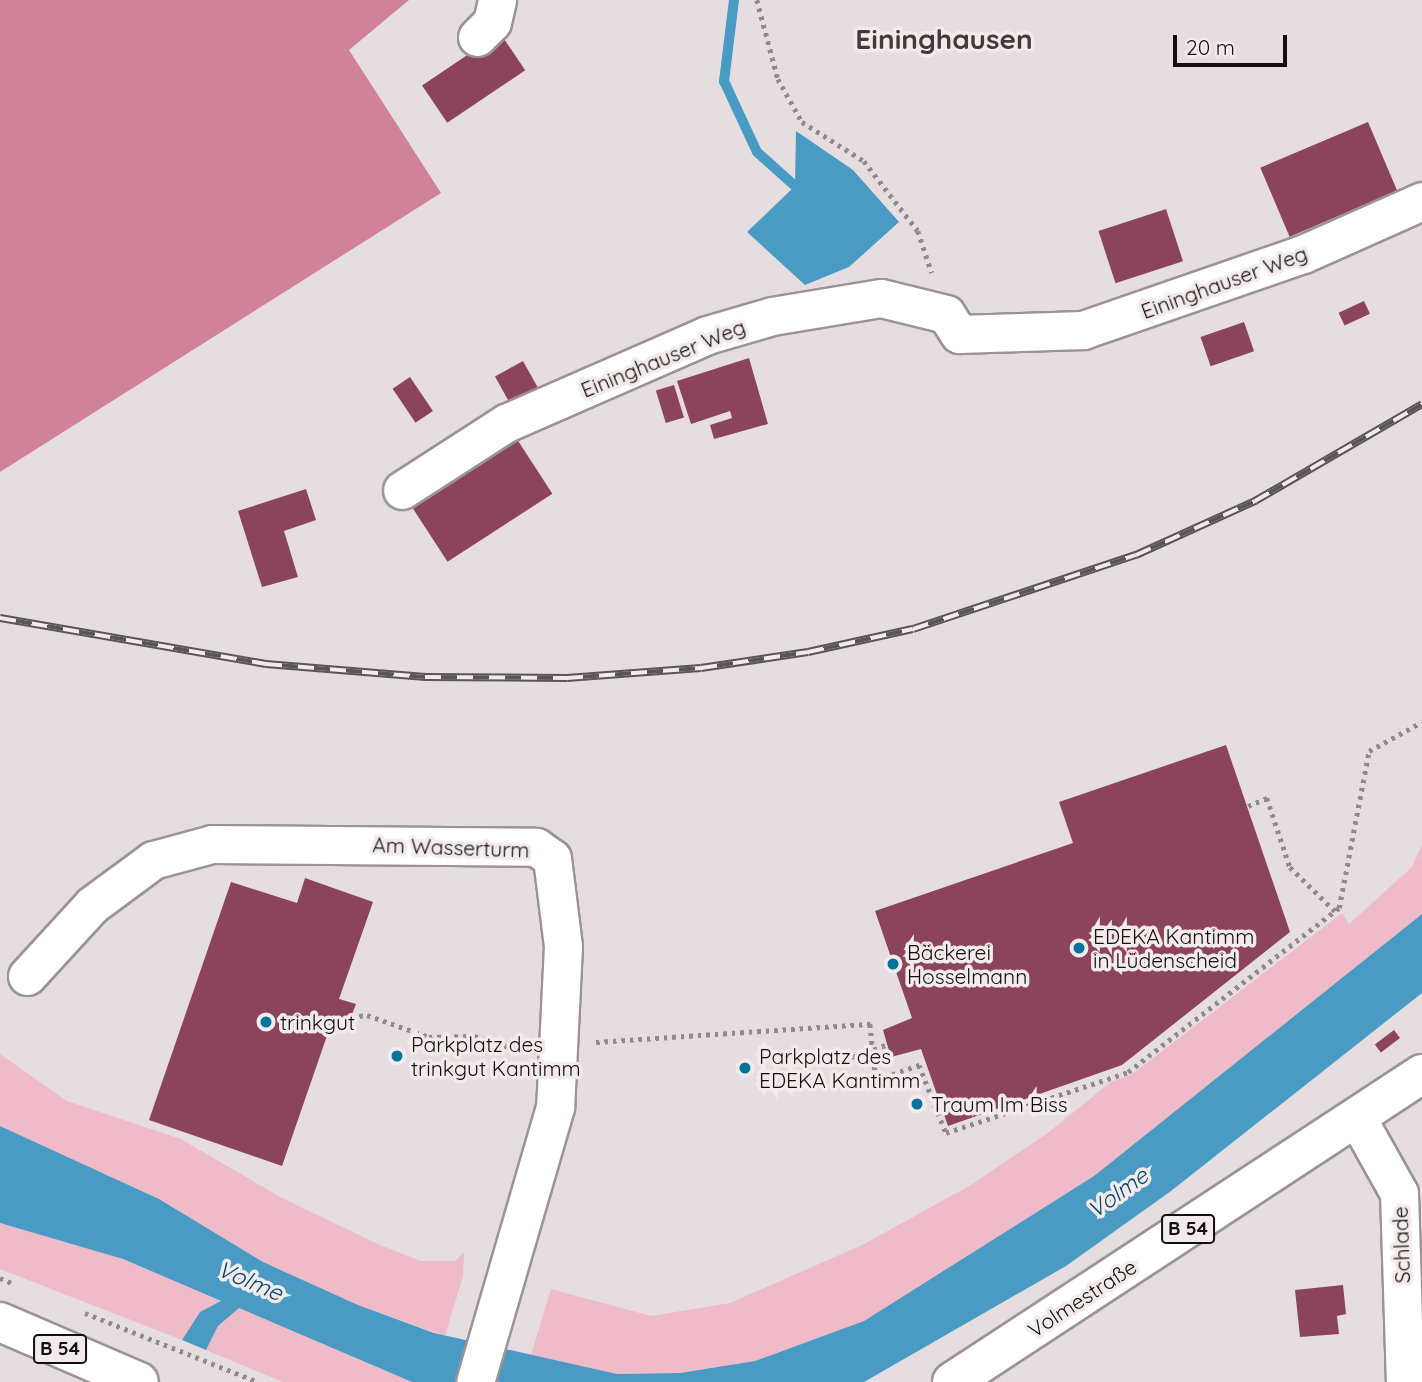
<!DOCTYPE html>
<html>
<head>
<meta charset="utf-8">
<style>
  body { margin:0 }
  #map { position:relative; width:1422px; height:1382px; overflow:hidden; background:#e5dddf; font-family:Quicksand,sans-serif }
  div>[style] { position:absolute }
  [style*='--x'] { left:calc(var(--x)*1px); top:calc(var(--y)*1px); width:calc(var(--w)*1px); rotate:calc(var(--a)*1deg) }
  .green>* { inset:0; background:#f0bbc9 }
  .forest>* { inset:0; background:#d08299 }
  .water>* { inset:0; background:#499bc4 }
  .stream>* { height:10px; margin:-5px; padding:0 5px; transform-origin:5px; border-radius:5px; background:#499bc4 }
  .building>* { inset:0; background:#8c445c; transform-origin:0 0 }
  .path>* { height:4.5px; margin-top:-2.25px; transform-origin:0; background:repeating-linear-gradient(90deg,#908a8c 0 3.5px,transparent 0 8.5px) }
  .roads { filter:drop-shadow(2px 0 #9b9395) drop-shadow(-2px 0 #9b9395) drop-shadow(0 2px #9b9395) drop-shadow(0 -2px #9b9395) }
  .minor>* { height:37px; margin:-18.5px; padding:0 18.5px; transform-origin:18.5px; border-radius:18.5px; background:#fff }
  .major>* { height:38px; margin:-19px; padding:0 19px; transform-origin:19px; border-radius:19px; background:#fff }
  .rail>* { height:8px; margin-top:-4px; transform-origin:0; background:repeating-linear-gradient(90deg,#f3eaec 0 16px,#5a5556 0 32px); box-sizing:border-box; border-block:2px solid #5a5556 }
  .dots>* { width:19px; height:19px; translate:-50% -50%; box-sizing:border-box; border:4px solid #f3eaec; border-radius:50% }
  span { translate:-50% -50%; white-space:nowrap; text-align:center; line-height:1.15; -webkit-text-stroke:7px #f3eaec; paint-order:stroke }
  .shield-label span { padding:2px 5px; background:#f3eaec; border:2px solid; border-radius:5px; -webkit-text-stroke-width:0 }
  .shield-label { font-size:19px; color:#131011; font-weight:700 }
  .street-label { font-size:21px; color:#131011 }
  .poi-label { font-size:21px; color:#131011 }
  .left { translate:0 -50%; text-align:left }
  .water-label { font-size:23px; color:#004763; font-style:italic }
  .district-label { font-size:28px; color:#423b3c; font-weight:700 }
  .scale { position:absolute; left:1173px; top:35px; width:114px; height:32px; box-sizing:border-box; border:4px solid #131011; border-top:0; padding-left:9px; font-size:21px; line-height:24px; white-space:nowrap; color:#131011; -webkit-text-stroke:5px #f3eaec; paint-order:stroke }
</style>
</head>
<body>
<div id="map">
  <div class="green">
    <div style="clip-path:polygon(1422px 844px,1422px 914px,1094px 1176px,864px 1321px,755px 1361px,680px 1373px,617px 1374px,531px 1355px,551px 1289px,651px 1316px,730px 1303px,862px 1245px,971px 1185px,1049px 1132px,1111px 1082px,1131px 1075px,1342px 913px,1349px 924px,1412px 867px)"></div>
    <div style="clip-path:polygon(0 1054px,67px 1101px,181px 1139px,282px 1198px,380px 1245px,421px 1261px,455px 1261px,464px 1252px,463px 1276px,445px 1336px,358px 1305px,263px 1262px,159px 1199px,0 1126px)"></div>
    <div style="clip-path:polygon(0 1223px,123px 1259px,222px 1302px,200px 1312px,182px 1340px,0 1269px)"></div>
    <div style="clip-path:polygon(239px 1308px,412px 1382px,283px 1382px,206px 1350px,218px 1326px)"></div>
  </div>
  <div class="forest">
    <div style="clip-path:polygon(0 0,409px 0,349px 50px,441px 193px,0 472px)"></div>
  </div>
  <div class="water">
    <div style="clip-path:polygon(796px 131px,853px 170px,899px 222px,849px 267px,805px 285px,747px 232px,795px 186px)"></div>
    <div style="clip-path:polygon(1422px 914px,1422px 993px,1171px 1191px,1066px 1266px,864px 1382px,412px 1382px,239px 1308px,218px 1326px,206px 1350px,182px 1340px,200px 1312px,221px 1301px,123px 1259px,0 1223px,0 1126px,159px 1199px,263px 1262px,358px 1305px,434px 1333px,617px 1374px,680px 1373px,755px 1361px,864px 1321px,1094px 1176px)"></div>
  </div>
  <div class="stream">
    <div style="--x:734;--y:0;--w:82;--a:97"></div>
    <div style="--x:724;--y:81;--w:78;--a:65.1"></div>
    <div style="--x:757;--y:152;--w:51;--a:41.8"></div>
  </div>
  <div class="building">
    <div style="left:500px;top:33px;width:45px;height:94px;rotate:56deg"></div>
    <div style="left:1368px;top:122px;width:75px;height:117px;rotate:67deg"></div>
    <div style="left:1166px;top:209px;width:55px;height:71px;rotate:72deg"></div>
    <div style="left:1364px;top:301px;width:14px;height:28px;rotate:65deg"></div>
    <div style="left:1244px;top:322px;width:31px;height:46px;rotate:71deg"></div>
    <div style="clip-path:polygon(749px 358px,768px 424px,714px 439px,710px 425px,732px 418px,730px 411px,691px 424px,677px 381px)"></div>
    <div style="left:523px;top:361px;width:37px;height:32px;rotate:61deg"></div>
    <div style="left:410px;top:377px;width:41px;height:21px;rotate:56deg"></div>
    <div style="left:674px;top:385px;width:34px;height:19px;rotate:73deg"></div>
    <div style="left:511px;top:430px;width:76px;height:125px;rotate:57deg"></div>
    <div style="clip-path:polygon(306px 489px,316px 520px,284px 531px,298px 577px,262px 587px,238px 511px)"></div>
    <div style="clip-path:polygon(1226px 745px,1290px 932px,1122px 1065px,948px 1126px,921px 1049px,891px 1057px,887px 1044px,883px 1030px,912px 1018px,875px 911px,1073px 843px,1059px 802px)"></div>
    <div style="clip-path:polygon(305px 878px,373px 902px,339px 999px,356px 1004px,351px 1017px,346px 1032px,330px 1027px,282px 1166px,149px 1120px,231px 882px,297px 903px)"></div>
    <div style="left:1394px;top:1030px;width:10px;height:24px;rotate:53deg"></div>
    <div style="clip-path:polygon(1343px 1285px,1346px 1314px,1337px 1316px,1339px 1334px,1300px 1337px,1295px 1290px)"></div>
  </div>
  <div class="path">
    <div style="--x:757;--y:0;--w:82;--a:75.1"></div>
    <div style="--x:778;--y:79;--w:49;--a:60.8"></div>
    <div style="--x:802;--y:122;--w:73;--a:32.2"></div>
    <div style="--x:864;--y:161;--w:88;--a:52.4"></div>
    <div style="--x:918;--y:231;--w:44;--a:71.6"></div>
    <div style="--x:1248;--y:806;--w:21;--a:-23"></div>
    <div style="--x:1267;--y:798;--w:73;--a:71.6"></div>
    <div style="--x:1290;--y:867;--w:63;--a:44.4"></div>
    <div style="--x:351;--y:1017;--w:16;--a:-7"></div>
    <div style="--x:367;--y:1015;--w:66;--a:19.5"></div>
    <div style="--x:429;--y:1037;--w:45;--a:-1.3"></div>
    <div style="--x:474;--y:1036;--w:32;--a:18"></div>
    <div style="--x:504;--y:1046;--w:16;--a:-7"></div>
    <div style="--x:596;--y:1042;--w:275;--a:-3.8"></div>
    <div style="--x:870;--y:1024;--w:56;--a:83.9"></div>
    <div style="--x:835;--y:1057;--w:23;--a:-2"></div>
    <div style="--x:858;--y:1056;--w:31;--a:-22"></div>
    <div style="--x:837;--y:1083;--w:39;--a:-4"></div>
    <div style="--x:876;--y:1080;--w:46;--a:-19.2"></div>
    <div style="--x:919;--y:1065;--w:73;--a:68.3"></div>
    <div style="--x:946;--y:1133;--w:192;--a:-18.5"></div>
    <div style="--x:1128;--y:1072;--w:267;--a:-37.9"></div>
    <div style="--x:1339;--y:908;--w:160;--a:-79.2"></div>
    <div style="--x:1369;--y:751;--w:60;--a:-28.7"></div>
    <div style="--x:0;--y:1278;--w:13;--a:23"></div>
    <div style="--x:85;--y:1313;--w:186;--a:21.7"></div>
  </div>
  <div class="roads">
    <div class="minor">
      <div style="--x:477;--y:37;--w:21;--a:-45"></div>
      <div style="--x:492;--y:22;--w:23;--a:-77"></div>
      <div style="--x:402;--y:490;--w:124;--a:-32.8"></div>
      <div style="--x:506;--y:423;--w:219;--a:-23.6"></div>
      <div style="--x:707;--y:335;--w:68;--a:-16.3"></div>
      <div style="--x:772;--y:316;--w:110;--a:-9.4"></div>
      <div style="--x:881;--y:298;--w:67;--a:13.8"></div>
      <div style="--x:946;--y:314;--w:24;--a:57"></div>
      <div style="--x:959;--y:334;--w:124;--a:-1.8"></div>
      <div style="--x:1083;--y:330;--w:233;--a:-19.1"></div>
      <div style="--x:1303;--y:254;--w:130;--a:-24"></div>
      <div style="--x:27;--y:976;--w:96;--a:-47.5"></div>
      <div style="--x:92;--y:905;--w:76;--a:-36.4"></div>
      <div style="--x:153;--y:860;--w:61;--a:-15.2"></div>
      <div style="--x:212;--y:844;--w:324;--a:0.5"></div>
      <div style="--x:536;--y:847;--w:19;--a:35"></div>
      <div style="--x:552;--y:858;--w:89;--a:82.9"></div>
      <div style="--x:563;--y:946;--w:161;--a:92.8"></div>
      <div style="--x:555;--y:1107;--w:286;--a:106.2"></div>
      <div style="--x:1357;--y:1118;--w:86;--a:60.8"></div>
      <div style="--x:1399;--y:1193;--w:189;--a:88.2"></div>
    </div>
    <div class="major">
      <div style="--x:0;--y:1322;--w:151;--a:23.3"></div>
      <div style="--x:952;--y:1382;--w:562;--a:-33.24"></div>
    </div>
  </div>
  <div class="rail">
    <div style="--x:0;--y:618;--w:270;--a:9.8"></div>
    <div style="--x:266;--y:664;--w:160;--a:4.7"></div>
    <div style="--x:425;--y:677;--w:142;--a:0.4"></div>
    <div style="--x:567;--y:678;--w:134;--a:-4.3"></div>
    <div style="--x:701;--y:668;--w:108;--a:-8.5"></div>
    <div style="--x:808;--y:652;--w:107;--a:-12.4"></div>
    <div style="--x:913;--y:629;--w:235;--a:-18.4"></div>
    <div style="--x:1136;--y:555;--w:131;--a:-24.4"></div>
    <div style="--x:1255;--y:501;--w:193;--a:-30.1"></div>
  </div>
  <div class="dots">
    <div style="left:1079px;top:948px;background:#01749e"></div>
    <div style="left:893px;top:964px;background:#01749e"></div>
    <div style="left:266px;top:1022px;background:#01749e"></div>
    <div style="left:397px;top:1056px;background:#01749e"></div>
    <div style="left:745px;top:1068px;background:#01749e"></div>
    <div style="left:917px;top:1104px;background:#01749e"></div>
  </div>
  <div class="shield-label">
    <span style="left:1188px;top:1229px">B 54</span>
    <span style="left:60px;top:1349px">B 54</span>
  </div>
  <div class="street-label">
    <span style="left:1224px;top:282px;rotate:-20deg">Eininghauser Weg</span>
    <span style="left:663px;top:358px;rotate:-22deg">Eininghauser Weg</span>
    <span style="left:451px;top:847px;rotate:2deg">Am Wasserturm</span>
    <span style="left:1401px;top:1245px;rotate:-92deg">Schlade</span>
    <span style="left:1082px;top:1298px;rotate:-33deg">Volmestraße</span>
  </div>
  <div class="poi-label">
    <span class="left" style="left:1093px;top:948px">EDEKA Kantimm<br>in Lüdenscheid</span>
    <span class="left" style="left:907px;top:964px">Bäckerei<br>Hosselmann</span>
    <span class="left" style="left:280px;top:1022px">trinkgut</span>
    <span class="left" style="left:411px;top:1056px">Parkplatz des<br>trinkgut Kantimm</span>
    <span class="left" style="left:759px;top:1068px">Parkplatz des<br>EDEKA Kantimm</span>
    <span class="left" style="left:931px;top:1104px">Traum Im Biss</span>
  </div>
  <div class="water-label">
    <span style="left:1118px;top:1193px;rotate:-36deg">Volme</span>
    <span style="left:250px;top:1281px;rotate:23deg">Volme</span>
  </div>
  <div class="district-label">
    <span style="left:944px;top:39px">Eininghausen</span>
  </div>
  <div class="scale">20 m</div>
</div>
</body>
</html>
